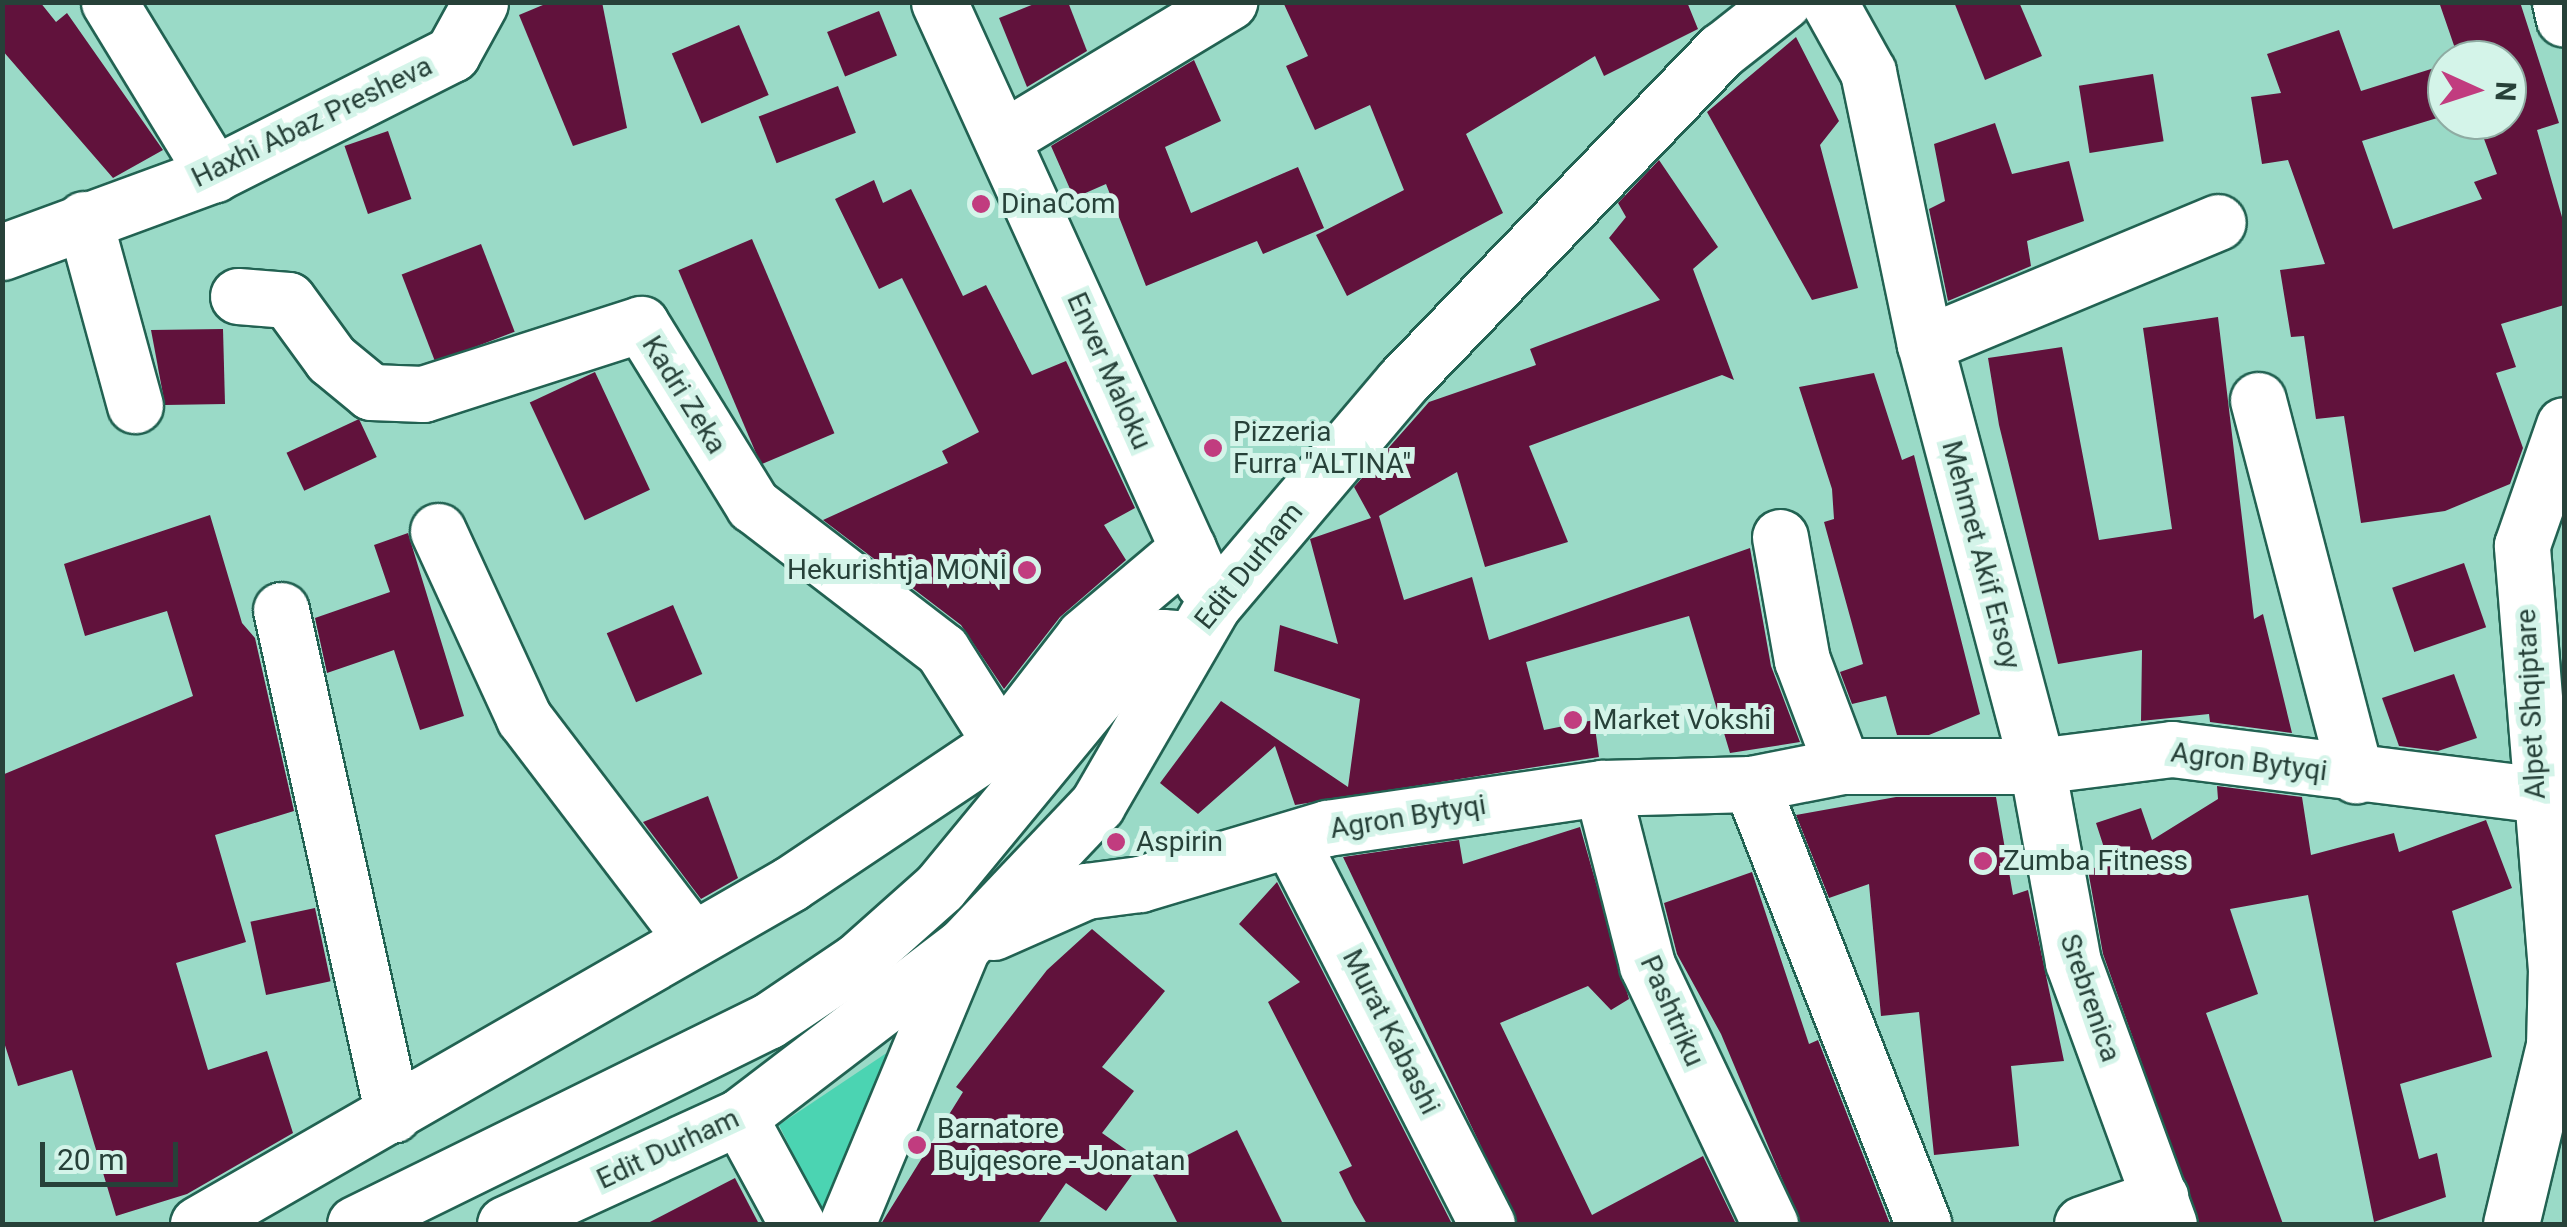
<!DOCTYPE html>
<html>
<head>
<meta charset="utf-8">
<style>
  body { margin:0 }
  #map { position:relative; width:2567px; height:1227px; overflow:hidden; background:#9adac7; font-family:Roboto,sans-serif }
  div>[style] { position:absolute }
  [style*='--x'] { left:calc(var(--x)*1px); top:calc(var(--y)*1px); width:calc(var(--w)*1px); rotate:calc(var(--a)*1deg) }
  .green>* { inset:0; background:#4bd4b2 }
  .building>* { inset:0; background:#61123c; transform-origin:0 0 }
  .roads { filter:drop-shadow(2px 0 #226252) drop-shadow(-2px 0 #226252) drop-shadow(0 2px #226252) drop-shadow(0 -2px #226252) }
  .minor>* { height:55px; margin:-27.5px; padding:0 27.5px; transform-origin:27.5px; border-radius:27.5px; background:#fff }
  .dots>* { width:28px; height:28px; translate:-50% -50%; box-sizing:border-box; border:5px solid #d4f4e9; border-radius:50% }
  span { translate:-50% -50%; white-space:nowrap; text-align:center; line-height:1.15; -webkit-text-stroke:10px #d4f4e9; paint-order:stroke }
  .street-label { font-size:28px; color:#274139 }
  .poi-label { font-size:28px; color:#274139 }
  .left { translate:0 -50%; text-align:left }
  .right { translate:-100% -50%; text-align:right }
  .frame { position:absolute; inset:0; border:5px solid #274139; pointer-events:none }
  .north { position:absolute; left:2427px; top:40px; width:100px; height:100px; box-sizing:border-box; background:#d4f4e9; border:2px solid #8faca3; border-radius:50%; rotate:93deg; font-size:28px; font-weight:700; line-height:40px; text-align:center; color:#274139 }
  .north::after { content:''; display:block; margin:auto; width:35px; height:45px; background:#c13c7f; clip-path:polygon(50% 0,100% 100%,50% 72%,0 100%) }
  .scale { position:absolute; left:40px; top:1142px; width:138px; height:45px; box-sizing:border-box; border:5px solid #274139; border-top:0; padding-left:12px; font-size:30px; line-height:35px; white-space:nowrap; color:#274139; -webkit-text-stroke:8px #d4f4e9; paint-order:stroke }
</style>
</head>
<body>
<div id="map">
  <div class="green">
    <div style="clip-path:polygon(888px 1052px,825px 1219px,779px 1125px)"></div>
  </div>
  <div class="building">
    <div style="clip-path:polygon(2px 2px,40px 2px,56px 22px,67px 13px,163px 150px,113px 178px,2px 50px)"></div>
    <div style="clip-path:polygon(550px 2px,602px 2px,627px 128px,573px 146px,519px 15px)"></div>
    <div style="clip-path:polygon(1039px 2px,1068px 2px,1087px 51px,1027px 87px,999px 18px)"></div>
    <div style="clip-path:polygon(1283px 2px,1687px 2px,1698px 29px,1604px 76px,1595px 56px,1466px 134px,1503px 213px,1347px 296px,1316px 235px,1404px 190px,1370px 105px,1315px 130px,1286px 66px,1308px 56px)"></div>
    <div style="clip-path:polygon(1954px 2px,2019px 2px,2042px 56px,1985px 80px)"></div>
    <div style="clip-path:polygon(2439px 2px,2520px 2px,2559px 123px,2537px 130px,2564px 224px,2564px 305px,2501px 324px,2516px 367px,2496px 373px,2523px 448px,2510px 484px,2445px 511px,2361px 523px,2344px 416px,2316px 419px,2304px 336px,2291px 337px,2280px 270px,2325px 264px,2288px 160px,2262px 164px,2251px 97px,2281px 93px,2267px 54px,2339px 30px,2361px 91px,2447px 64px,2447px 115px,2362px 141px,2393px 229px,2482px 199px,2474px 182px,2497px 174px,2477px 120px,2507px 120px,2507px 60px,2459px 60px)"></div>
    <div style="left:879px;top:11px;width:48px;height:56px;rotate:68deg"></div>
    <div style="left:739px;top:25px;width:76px;height:73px;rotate:67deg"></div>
    <div style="clip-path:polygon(1796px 37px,1839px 121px,1820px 145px,1858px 288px,1812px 300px,1707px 112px)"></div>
    <div style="clip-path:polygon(1194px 60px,1221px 121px,1165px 147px,1191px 213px,1298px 167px,1324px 228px,1263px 254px,1257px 241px,1146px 286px,1106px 184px,1074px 198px,1051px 146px)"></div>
    <div style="left:2153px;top:74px;width:68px;height:75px;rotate:81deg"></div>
    <div style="left:838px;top:86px;width:50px;height:85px;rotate:69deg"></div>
    <div style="clip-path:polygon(1995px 123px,2012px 174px,2069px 161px,2084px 221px,2027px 241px,2031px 266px,1948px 301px,1929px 209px,1945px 201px,1934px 144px)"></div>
    <div style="left:388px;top:131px;width:72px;height:46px;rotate:71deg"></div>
    <div style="clip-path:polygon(1659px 160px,1718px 247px,1693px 269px,1734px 380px,1722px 375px,1529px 446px,1568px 542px,1485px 567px,1457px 472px,1379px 516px,1404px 600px,1472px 577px,1489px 640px,1750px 548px,1771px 666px,1800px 742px,1730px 753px,1689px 616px,1526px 662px,1544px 730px,1594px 720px,1599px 757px,1295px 805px,1275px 746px,1198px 814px,1160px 783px,1221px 701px,1348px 787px,1360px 699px,1274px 671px,1280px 625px,1338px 644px,1310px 539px,1371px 518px,1354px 487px,1429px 402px,1536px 365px,1530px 349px,1660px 300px,1609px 238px,1626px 217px,1618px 203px)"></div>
    <div style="clip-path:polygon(874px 180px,883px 203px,911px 189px,963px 296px,986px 285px,1032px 375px,1066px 361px,1135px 508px,1104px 525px,1126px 560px,1060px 617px,1004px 689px,961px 625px,823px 520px,948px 463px,942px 451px,979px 432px,902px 278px,879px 289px,835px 199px)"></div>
    <div style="left:752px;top:239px;width:211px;height:80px;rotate:67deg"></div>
    <div style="left:481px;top:244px;width:94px;height:85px;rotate:69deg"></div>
    <div style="clip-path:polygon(2218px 317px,2254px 619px,2263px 614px,2292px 733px,2210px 722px,2209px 714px,2141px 721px,2142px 650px,2058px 664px,1999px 425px,1988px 358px,2062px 347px,2099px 540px,2172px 529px,2143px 328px)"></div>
    <div style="clip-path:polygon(223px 329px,225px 404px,165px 405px,151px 330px)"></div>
    <div style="left:595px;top:372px;width:130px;height:72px;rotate:65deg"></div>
    <div style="clip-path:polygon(1874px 373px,1902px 460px,1914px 455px,1980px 714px,1929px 735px,1897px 735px,1886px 696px,1852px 704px,1840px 672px,1863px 664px,1824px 522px,1834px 519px,1832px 489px,1799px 387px)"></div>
    <div style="left:359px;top:419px;width:42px;height:80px;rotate:65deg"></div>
    <div style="clip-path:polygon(210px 515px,242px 623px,255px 638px,294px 811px,215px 835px,246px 942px,176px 963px,208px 1070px,267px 1051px,293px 1133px,187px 1194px,116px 1216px,72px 1070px,18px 1086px,2px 1036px,2px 775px,193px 696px,167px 611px,85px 636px,64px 564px)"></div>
    <div style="clip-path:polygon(408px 533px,464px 716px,420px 730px,394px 650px,327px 673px,315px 618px,390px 592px,374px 545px)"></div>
    <div style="left:2464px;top:563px;width:68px;height:76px;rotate:71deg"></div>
    <div style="left:673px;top:605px;width:75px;height:72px;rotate:67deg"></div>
    <div style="clip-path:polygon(2454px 674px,2477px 738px,2438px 751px,2399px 746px,2382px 698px)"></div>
    <div style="clip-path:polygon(2217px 786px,2302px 797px,2311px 855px,2394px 833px,2399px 852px,2486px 820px,2512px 888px,2452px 911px,2492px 1057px,2400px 1084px,2419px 1159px,2437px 1153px,2446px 1197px,2374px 1222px,2308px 895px,2230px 909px,2258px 994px,2206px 1013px,2283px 1224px,2199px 1224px,2103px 954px,2088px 870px,2109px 863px,2096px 823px,2141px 808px,2152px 840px,2218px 799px)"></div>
    <div style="clip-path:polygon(708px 796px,738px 878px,701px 899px,643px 822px)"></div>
    <div style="clip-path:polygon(1896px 797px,1996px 797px,2013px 895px,2028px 890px,2064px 1061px,2011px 1066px,2019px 1146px,1934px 1155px,1919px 1012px,1881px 1016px,1869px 884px,1829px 898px,1796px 815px)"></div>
    <div style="clip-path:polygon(1580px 827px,1629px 999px,1611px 1010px,1588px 986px,1500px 1023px,1592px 1215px,1703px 1156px,1736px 1224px,1518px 1224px,1343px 857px,1459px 840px,1463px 864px)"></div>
    <div style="clip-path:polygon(1752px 872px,1809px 1044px,1818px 1040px,1890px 1224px,1801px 1224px,1721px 1034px,1677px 954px,1664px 903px)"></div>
    <div style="clip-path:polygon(1277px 882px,1452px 1224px,1367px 1224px,1354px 1202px,1339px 1172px,1352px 1166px,1268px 1002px,1300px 982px,1239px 924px)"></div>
    <div style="left:315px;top:908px;width:75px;height:66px;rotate:78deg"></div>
    <div style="clip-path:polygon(1092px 929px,1165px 991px,1102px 1067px,1134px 1091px,1102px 1133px,1142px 1161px,1106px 1211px,1066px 1183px,1038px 1224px,881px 1224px,963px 1092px,956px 1087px,1047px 970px)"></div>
    <div style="clip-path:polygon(1237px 1130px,1283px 1224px,1178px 1224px,1152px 1173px)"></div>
    <div style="clip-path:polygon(735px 1178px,759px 1224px,646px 1224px)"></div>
  </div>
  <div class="roads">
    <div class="minor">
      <div style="--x:109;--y:2;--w:202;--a:58.6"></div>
      <div style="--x:939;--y:2;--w:637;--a:65.53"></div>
      <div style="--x:1829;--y:2;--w:80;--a:60.9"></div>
      <div style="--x:1868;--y:72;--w:278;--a:78.2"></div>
      <div style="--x:1925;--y:344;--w:437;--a:75.1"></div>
      <div style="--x:2037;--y:766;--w:199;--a:79.6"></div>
      <div style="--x:2073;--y:962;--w:279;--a:69.9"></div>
      <div style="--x:2560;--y:2;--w:17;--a:77"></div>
      <div style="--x:1005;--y:137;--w:262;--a:-31.1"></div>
      <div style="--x:84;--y:219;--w:193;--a:74.7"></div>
      <div style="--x:2;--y:252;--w:226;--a:-20.2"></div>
      <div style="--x:214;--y:174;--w:267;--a:-26.8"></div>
      <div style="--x:452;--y:54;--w:58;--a:-61.2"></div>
      <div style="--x:238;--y:296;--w:50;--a:4.6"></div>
      <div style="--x:288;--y:300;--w:73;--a:53.9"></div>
      <div style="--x:331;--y:359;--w:52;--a:39.5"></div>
      <div style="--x:371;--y:392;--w:52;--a:2.2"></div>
      <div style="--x:423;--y:394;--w:229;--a:-17.8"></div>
      <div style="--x:641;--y:324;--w:213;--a:58.3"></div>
      <div style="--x:753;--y:505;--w:238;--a:37.5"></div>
      <div style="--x:942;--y:650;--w:110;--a:57.6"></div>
      <div style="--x:1001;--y:743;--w:135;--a:-52.2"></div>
      <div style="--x:1084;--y:636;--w:136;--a:-40.2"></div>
      <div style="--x:1925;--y:344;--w:317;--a:-22.6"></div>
      <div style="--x:2258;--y:400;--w:388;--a:75.4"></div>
      <div style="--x:438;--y:531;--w:206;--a:65.3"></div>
      <div style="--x:524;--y:718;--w:275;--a:52.7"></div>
      <div style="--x:1780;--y:537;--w:125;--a:79.9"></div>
      <div style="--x:1802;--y:660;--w:113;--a:69.3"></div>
      <div style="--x:281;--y:610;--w:517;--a:77.5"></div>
      <div style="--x:1751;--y:784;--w:472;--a:68.6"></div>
      <div style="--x:1602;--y:788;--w:183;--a:75.7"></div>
      <div style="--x:1647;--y:965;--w:287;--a:64.6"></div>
      <div style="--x:1291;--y:841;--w:430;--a:62.9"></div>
      <div style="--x:993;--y:932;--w:102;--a:-23.8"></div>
      <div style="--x:1086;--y:891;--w:54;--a:-7.4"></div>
      <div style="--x:1140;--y:884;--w:195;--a:-16.7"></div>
      <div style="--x:1327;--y:828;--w:278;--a:-8.3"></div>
      <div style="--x:1602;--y:788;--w:149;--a:-1.5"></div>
      <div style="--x:1751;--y:784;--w:93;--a:-11.2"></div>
      <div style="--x:1842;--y:766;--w:195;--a:0"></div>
      <div style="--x:2037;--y:766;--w:136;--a:-7.2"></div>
      <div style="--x:2172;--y:749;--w:395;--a:7.1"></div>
      <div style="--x:739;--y:1117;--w:122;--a:61.5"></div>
      <div style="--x:198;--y:1224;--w:683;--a:-29.87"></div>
      <div style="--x:790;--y:884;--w:254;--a:-33.8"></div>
      <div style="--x:355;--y:1224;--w:460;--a:-26.2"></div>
      <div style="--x:768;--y:1021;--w:107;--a:-34"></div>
      <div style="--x:857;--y:961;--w:111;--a:-41.7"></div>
      <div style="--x:940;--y:887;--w:305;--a:-50.5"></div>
      <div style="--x:1134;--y:652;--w:32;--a:-28"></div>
      <div style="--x:1162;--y:637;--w:30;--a:4"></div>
      <div style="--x:505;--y:1224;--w:257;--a:-24.6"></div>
      <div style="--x:739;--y:1117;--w:282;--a:-37.4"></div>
      <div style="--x:963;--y:946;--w:195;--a:-46.5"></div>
      <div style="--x:1097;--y:805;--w:231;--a:-59.9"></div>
      <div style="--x:1213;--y:605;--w:292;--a:-49.7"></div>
      <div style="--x:1402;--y:382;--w:461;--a:-46.1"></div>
      <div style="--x:1722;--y:50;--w:78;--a:-38.2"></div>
      <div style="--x:847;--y:1224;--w:294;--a:-67.4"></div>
      <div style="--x:2082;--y:1224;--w:83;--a:-19.1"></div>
      <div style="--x:2511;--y:1224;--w:184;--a:-76.5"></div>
      <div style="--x:2554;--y:1045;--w:75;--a:-88.5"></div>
      <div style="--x:2556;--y:970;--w:426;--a:-94.6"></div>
      <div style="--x:2522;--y:545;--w:127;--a:-70.7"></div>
    </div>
  </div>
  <div class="dots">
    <div style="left:981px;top:204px;background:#c13c7f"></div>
    <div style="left:1213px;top:448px;background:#c13c7f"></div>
    <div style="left:1027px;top:570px;background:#c13c7f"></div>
    <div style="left:1573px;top:720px;background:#c13c7f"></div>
    <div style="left:1116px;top:842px;background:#c13c7f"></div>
    <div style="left:1983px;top:861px;background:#c13c7f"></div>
    <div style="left:917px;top:1145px;background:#c13c7f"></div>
  </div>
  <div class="street-label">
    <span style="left:312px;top:122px;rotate:-26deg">Haxhi Abaz Presheva</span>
    <span style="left:1109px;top:371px;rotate:66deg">Enver Maloku</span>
    <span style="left:684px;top:395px;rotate:58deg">Kadri Zeka</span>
    <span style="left:1981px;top:555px;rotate:75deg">Mehmet Akif Ersoy</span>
    <span style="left:1249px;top:566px;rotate:-51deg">Edit Durham</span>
    <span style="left:2531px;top:704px;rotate:-93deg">Alpet Shqiptare</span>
    <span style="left:2249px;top:762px;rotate:7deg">Agron Bytyqi</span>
    <span style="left:1408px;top:817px;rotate:-9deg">Agron Bytyqi</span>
    <span style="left:2090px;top:998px;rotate:71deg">Srebrenica</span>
    <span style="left:1672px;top:1011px;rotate:66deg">Pashtriku</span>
    <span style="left:1391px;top:1032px;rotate:63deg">Murat Kabashi</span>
    <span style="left:668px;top:1149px;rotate:-25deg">Edit Durham</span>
  </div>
  <div class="poi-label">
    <span class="left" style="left:1001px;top:204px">DinaCom</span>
    <span class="left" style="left:1233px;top:448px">Pizzeria<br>Furra "ALTINA"</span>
    <span class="right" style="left:1007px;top:570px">Hekurishtja MONİ</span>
    <span class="left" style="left:1593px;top:720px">Market Vokshi</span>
    <span class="left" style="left:1136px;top:842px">Aspirin</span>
    <span class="left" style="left:2003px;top:861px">Zumba Fitness</span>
    <span class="left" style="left:937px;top:1145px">Barnatore<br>Bujqesore - Jonatan</span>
  </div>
  <div class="frame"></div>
  <div class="north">N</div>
  <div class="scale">20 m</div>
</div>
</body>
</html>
